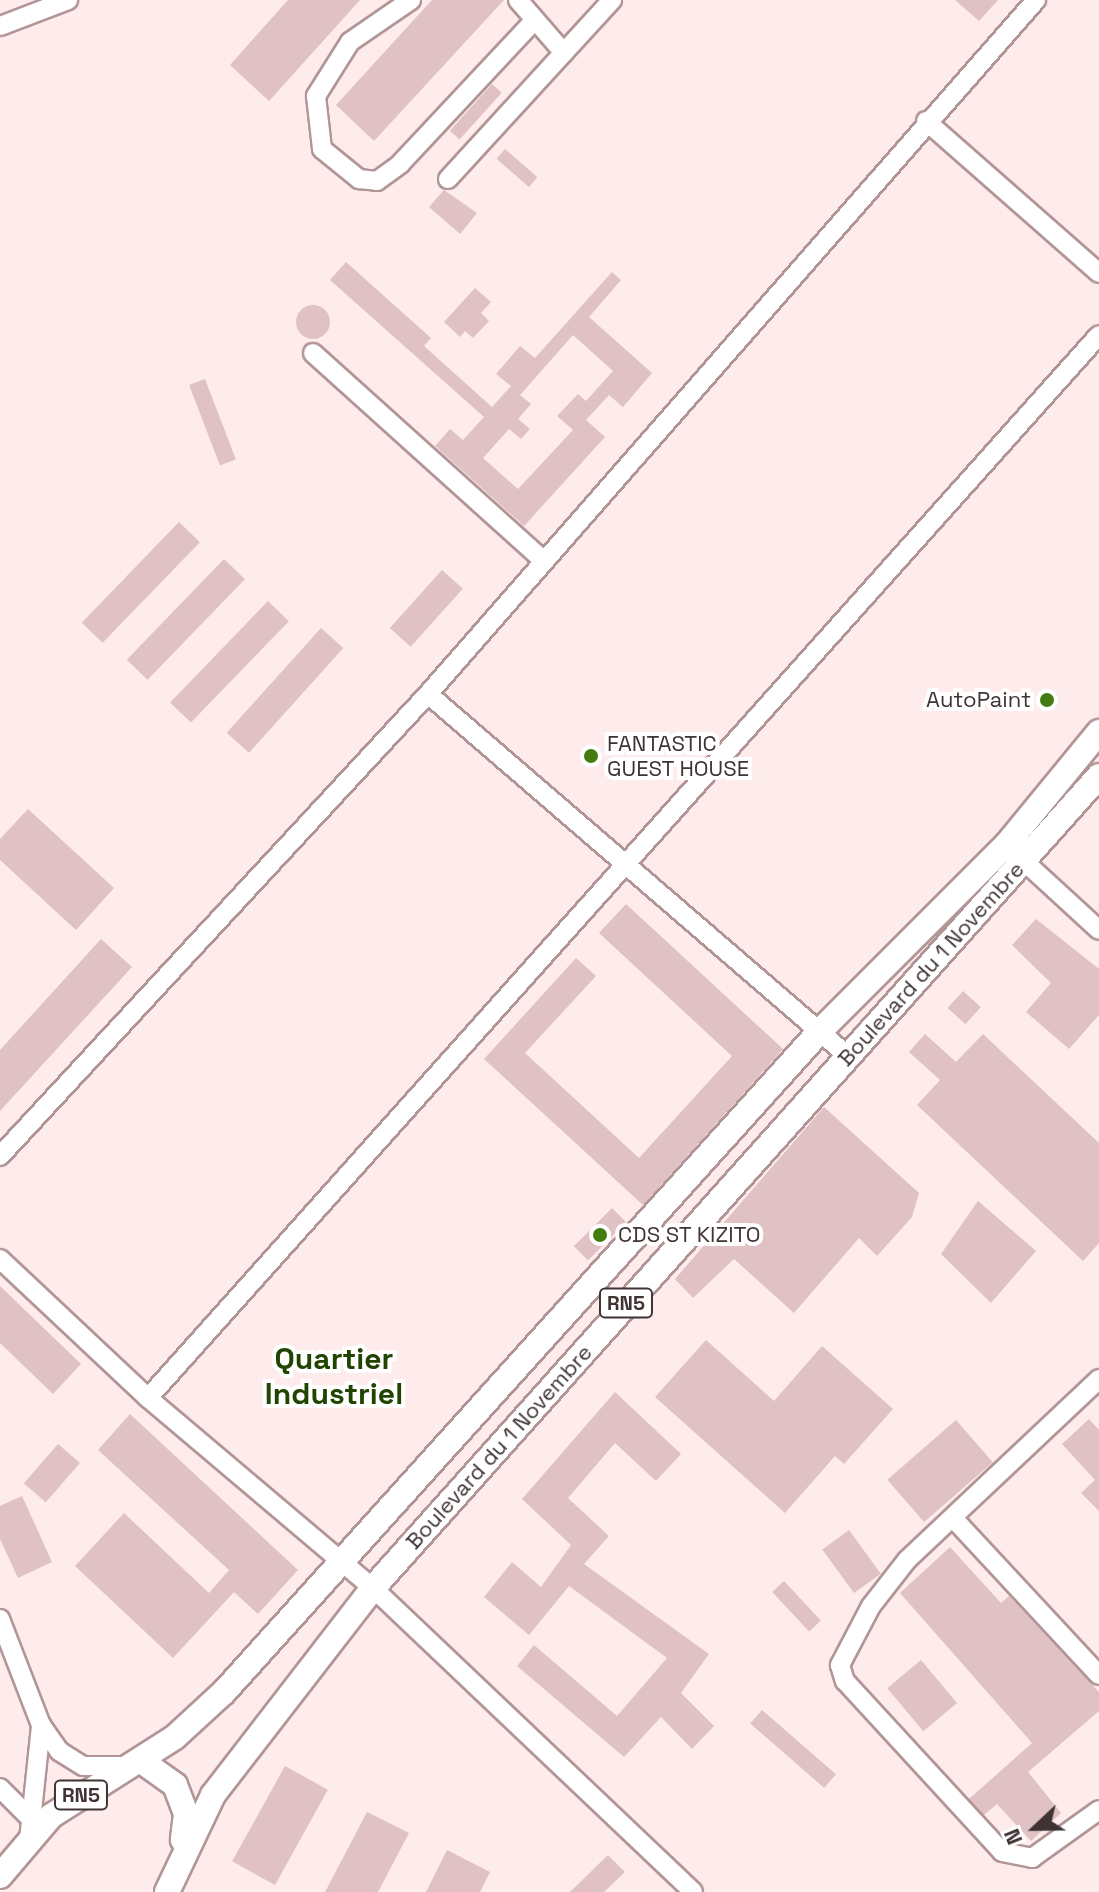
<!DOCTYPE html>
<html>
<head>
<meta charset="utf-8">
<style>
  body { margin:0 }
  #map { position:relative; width:1099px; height:1892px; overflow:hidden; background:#feebec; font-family:"Space Grotesk",sans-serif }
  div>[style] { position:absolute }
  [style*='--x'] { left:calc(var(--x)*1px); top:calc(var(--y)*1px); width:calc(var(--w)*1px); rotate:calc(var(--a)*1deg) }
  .building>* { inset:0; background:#e0c1c4; transform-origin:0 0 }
  .round { border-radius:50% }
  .roads { filter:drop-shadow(2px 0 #b29597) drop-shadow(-2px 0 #b29597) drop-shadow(0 2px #b29597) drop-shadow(0 -2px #b29597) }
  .minor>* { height:18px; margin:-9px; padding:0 9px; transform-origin:9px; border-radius:9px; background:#fff }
  .major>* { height:24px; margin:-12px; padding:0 12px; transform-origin:12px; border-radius:12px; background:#fff }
  .dots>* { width:22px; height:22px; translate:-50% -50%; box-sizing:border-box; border:4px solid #fff; border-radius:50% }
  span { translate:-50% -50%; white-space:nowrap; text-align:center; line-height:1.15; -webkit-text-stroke:8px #fff; paint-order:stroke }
  .shield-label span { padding:2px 6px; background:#fff; border:2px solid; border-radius:6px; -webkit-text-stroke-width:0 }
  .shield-label { font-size:20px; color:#3f3334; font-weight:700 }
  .poi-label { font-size:22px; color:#3f3334 }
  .right { translate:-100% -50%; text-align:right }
  .left { translate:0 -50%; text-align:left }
  .street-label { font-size:22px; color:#3f3334 }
  .district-label { font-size:30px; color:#214400; font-weight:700 }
  .north { position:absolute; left:995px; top:1788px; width:80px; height:80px; -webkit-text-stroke:6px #fff; paint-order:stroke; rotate:248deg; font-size:22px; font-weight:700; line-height:32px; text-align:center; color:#3f3334 }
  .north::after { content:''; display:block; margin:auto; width:28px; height:36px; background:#3f3334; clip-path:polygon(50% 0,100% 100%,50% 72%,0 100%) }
</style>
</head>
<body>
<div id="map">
  <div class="building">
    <div style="clip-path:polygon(288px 0,360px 0,269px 101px,230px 65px)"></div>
    <div style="clip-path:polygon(432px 0,504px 0,374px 141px,336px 105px)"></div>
    <div style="clip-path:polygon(955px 0,998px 0,979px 21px)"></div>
    <div style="left:492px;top:84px;width:13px;height:63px;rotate:42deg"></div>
    <div style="left:505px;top:149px;width:43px;height:13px;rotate:41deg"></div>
    <div style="clip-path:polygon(444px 190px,477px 213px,460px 234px,429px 207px)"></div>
    <div style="clip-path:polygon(evenodd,346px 262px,431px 338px,424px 346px,492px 407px,511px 386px,496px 374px,520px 346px,535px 358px,612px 272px,621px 280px,589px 317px,652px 373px,623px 407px,609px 395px,586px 420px,605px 437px,524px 526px,435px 446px,450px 429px,463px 440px,484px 417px,330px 280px,346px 262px,573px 335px,613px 371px,586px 401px,578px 394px,557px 416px,573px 430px,518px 489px,483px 458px,509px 429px,521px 439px,530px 429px,518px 419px,531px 404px,520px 395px,573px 335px)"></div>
    <div style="clip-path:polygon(475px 288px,491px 302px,481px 313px,489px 321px,473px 338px,465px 331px,460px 337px,444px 322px)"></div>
    <div class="round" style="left:296px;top:305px;width:34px;height:34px"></div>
    <div style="left:205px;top:379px;width:86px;height:17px;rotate:69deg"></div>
    <div style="left:179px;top:522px;width:29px;height:140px;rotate:44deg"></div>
    <div style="left:224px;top:559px;width:29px;height:140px;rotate:44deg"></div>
    <div style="left:442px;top:570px;width:28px;height:78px;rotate:42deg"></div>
    <div style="left:268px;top:601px;width:29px;height:141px;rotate:44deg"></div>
    <div style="left:321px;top:628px;width:30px;height:141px;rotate:42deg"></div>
    <div style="clip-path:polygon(28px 809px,114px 888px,76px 930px,0 860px,0 839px)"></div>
    <div style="clip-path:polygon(626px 904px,783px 1049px,643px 1205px,484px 1059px,576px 958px,596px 976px,525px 1053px,639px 1158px,732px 1056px,599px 933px)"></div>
    <div style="clip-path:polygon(1036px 919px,1099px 969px,1099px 1015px,1069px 1049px,1026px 1012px,1051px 983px,1012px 945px)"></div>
    <div style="clip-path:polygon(101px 939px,132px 967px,0 1111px,0 1050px)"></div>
    <div style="left:963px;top:991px;width:24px;height:23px;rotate:42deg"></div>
    <div style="clip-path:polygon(925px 1034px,956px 1062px,983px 1034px,1099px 1143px,1099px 1243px,1083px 1261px,917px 1105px,940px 1080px,909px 1052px)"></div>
    <div style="clip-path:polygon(824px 1107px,919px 1193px,912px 1217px,877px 1256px,859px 1238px,794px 1313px,734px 1259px,693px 1298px,675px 1279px)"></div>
    <div style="clip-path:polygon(978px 1201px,1036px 1251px,991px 1303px,941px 1254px)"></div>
    <div style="left:612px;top:1208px;width:20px;height:54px;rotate:45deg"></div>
    <div style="clip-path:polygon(0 1286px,81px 1364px,53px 1394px,0 1343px)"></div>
    <div style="clip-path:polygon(706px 1340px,774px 1401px,822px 1346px,893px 1409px,844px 1464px,835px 1456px,785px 1513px,655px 1397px)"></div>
    <div style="clip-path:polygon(615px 1392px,681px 1454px,656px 1481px,615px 1443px,568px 1498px,609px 1536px,584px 1564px,709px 1654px,681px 1693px,714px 1726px,692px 1749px,661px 1717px,624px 1757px,517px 1666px,534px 1645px,617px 1716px,667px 1658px,569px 1586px,529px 1635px,484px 1597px,512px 1562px,541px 1587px,571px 1545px,522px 1499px)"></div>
    <div style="clip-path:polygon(130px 1414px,298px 1570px,258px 1614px,234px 1592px,173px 1658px,75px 1566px,124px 1513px,209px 1593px,229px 1570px,98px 1450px)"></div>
    <div style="clip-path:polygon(1089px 1419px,1099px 1430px,1099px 1511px,1081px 1493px,1095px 1480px,1062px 1444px)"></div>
    <div style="left:956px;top:1420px;width:56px;height:91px;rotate:49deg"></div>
    <div style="left:58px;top:1444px;width:29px;height:52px;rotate:41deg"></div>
    <div style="clip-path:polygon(22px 1496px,52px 1562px,18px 1578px,0 1539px,0 1506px)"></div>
    <div style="left:849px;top:1530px;width:54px;height:33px;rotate:54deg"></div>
    <div style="clip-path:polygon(950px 1547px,1001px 1603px,1009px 1596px,1099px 1692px,1099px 1711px,1028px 1772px,1061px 1813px,1031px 1841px,997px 1804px,984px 1815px,969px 1799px,1032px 1743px,900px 1593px)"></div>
    <div style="left:784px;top:1581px;width:54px;height:16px;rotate:47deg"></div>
    <div style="left:921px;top:1660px;width:56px;height:44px;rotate:50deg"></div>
    <div style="left:762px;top:1710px;width:98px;height:18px;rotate:41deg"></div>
    <div style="left:285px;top:1766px;width:49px;height:109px;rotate:29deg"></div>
    <div style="clip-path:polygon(367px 1812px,409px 1833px,378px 1892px,325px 1892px)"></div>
    <div style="clip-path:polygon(447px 1850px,490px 1872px,480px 1892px,426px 1892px)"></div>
    <div style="clip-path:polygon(608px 1855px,625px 1872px,604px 1892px,570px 1892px)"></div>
  </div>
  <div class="roads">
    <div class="minor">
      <div style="--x:411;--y:0;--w:74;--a:145.5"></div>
      <div style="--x:350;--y:42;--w:64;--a:122.2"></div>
      <div style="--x:316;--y:96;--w:53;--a:83.5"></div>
      <div style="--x:322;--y:149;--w:48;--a:39"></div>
      <div style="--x:359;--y:179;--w:18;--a:6"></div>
      <div style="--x:377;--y:181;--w:29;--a:-36"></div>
      <div style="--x:400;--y:164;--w:195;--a:-46.9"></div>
      <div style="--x:518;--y:0;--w:70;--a:49"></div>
      <div style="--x:0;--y:26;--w:73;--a:-20.9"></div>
      <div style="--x:926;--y:121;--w:230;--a:41.3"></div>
      <div style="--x:448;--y:179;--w:243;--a:-47.5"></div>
      <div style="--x:313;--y:353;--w:307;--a:42"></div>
      <div style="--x:428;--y:694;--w:554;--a:40.76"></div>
      <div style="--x:1014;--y:852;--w:115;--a:42.5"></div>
      <div style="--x:0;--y:1156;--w:630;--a:-47.19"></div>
      <div style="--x:428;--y:694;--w:923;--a:-48.78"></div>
      <div style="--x:0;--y:1259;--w:203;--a:43.2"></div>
      <div style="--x:148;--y:1398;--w:294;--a:40.2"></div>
      <div style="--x:373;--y:1588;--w:441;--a:43.5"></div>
      <div style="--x:1099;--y:1379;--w:264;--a:136.7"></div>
      <div style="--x:907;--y:1560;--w:58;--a:128"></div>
      <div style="--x:871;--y:1606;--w:67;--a:117.7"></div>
      <div style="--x:840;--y:1665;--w:17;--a:73"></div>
      <div style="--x:845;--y:1681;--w:232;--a:47.4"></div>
      <div style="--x:1002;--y:1852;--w:31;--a:11"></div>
      <div style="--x:1032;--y:1858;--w:82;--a:-35.6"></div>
      <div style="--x:148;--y:1398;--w:1426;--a:-48.18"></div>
      <div style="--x:953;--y:1518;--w:214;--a:47.1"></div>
      <div style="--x:0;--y:1619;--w:114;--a:68.9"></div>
      <div style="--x:41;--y:1725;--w:32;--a:55"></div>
      <div style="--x:59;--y:1751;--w:28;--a:32"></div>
      <div style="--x:83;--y:1766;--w:37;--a:0"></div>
      <div style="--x:0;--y:1788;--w:38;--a:45"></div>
      <div style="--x:29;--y:1840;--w:116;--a:-84"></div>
    </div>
    <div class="major">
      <div style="--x:140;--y:1760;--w:43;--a:35.5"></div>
      <div style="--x:175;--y:1785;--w:31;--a:69"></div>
      <div style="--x:186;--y:1814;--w:26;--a:97"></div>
      <div style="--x:0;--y:1876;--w:79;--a:-49.6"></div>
      <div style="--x:51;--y:1816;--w:147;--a:-32.5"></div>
      <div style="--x:175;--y:1737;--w:67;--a:-42.6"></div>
      <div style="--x:224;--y:1692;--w:889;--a:-47.96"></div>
      <div style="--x:819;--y:1032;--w:266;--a:-45"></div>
      <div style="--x:1007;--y:844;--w:145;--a:-50.6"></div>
      <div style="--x:167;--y:1892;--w:107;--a:-64.6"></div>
      <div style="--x:213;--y:1795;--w:262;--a:-52.3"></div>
      <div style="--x:373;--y:1588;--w:1089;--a:-48.2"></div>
    </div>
  </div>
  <div class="dots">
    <div style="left:1047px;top:700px;background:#447c12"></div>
    <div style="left:591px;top:756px;background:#447c12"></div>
    <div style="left:600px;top:1235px;background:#447c12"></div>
  </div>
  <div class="shield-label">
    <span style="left:626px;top:1303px">RN5</span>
    <span style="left:81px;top:1795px">RN5</span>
  </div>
  <div class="poi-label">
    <span class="right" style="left:1031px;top:700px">AutoPaint</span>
    <span class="left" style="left:607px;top:756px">FANTASTIC<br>GUEST HOUSE</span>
    <span class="left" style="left:618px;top:1235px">CDS ST KIZITO</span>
  </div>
  <div class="street-label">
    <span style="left:931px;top:964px;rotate:-48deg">Boulevard du 1 Novembre</span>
    <span style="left:499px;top:1447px;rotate:-48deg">Boulevard du 1 Novembre</span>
  </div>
  <div class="district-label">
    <span style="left:334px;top:1376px">Quartier<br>Industriel</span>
  </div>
  <div class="north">N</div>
</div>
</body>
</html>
